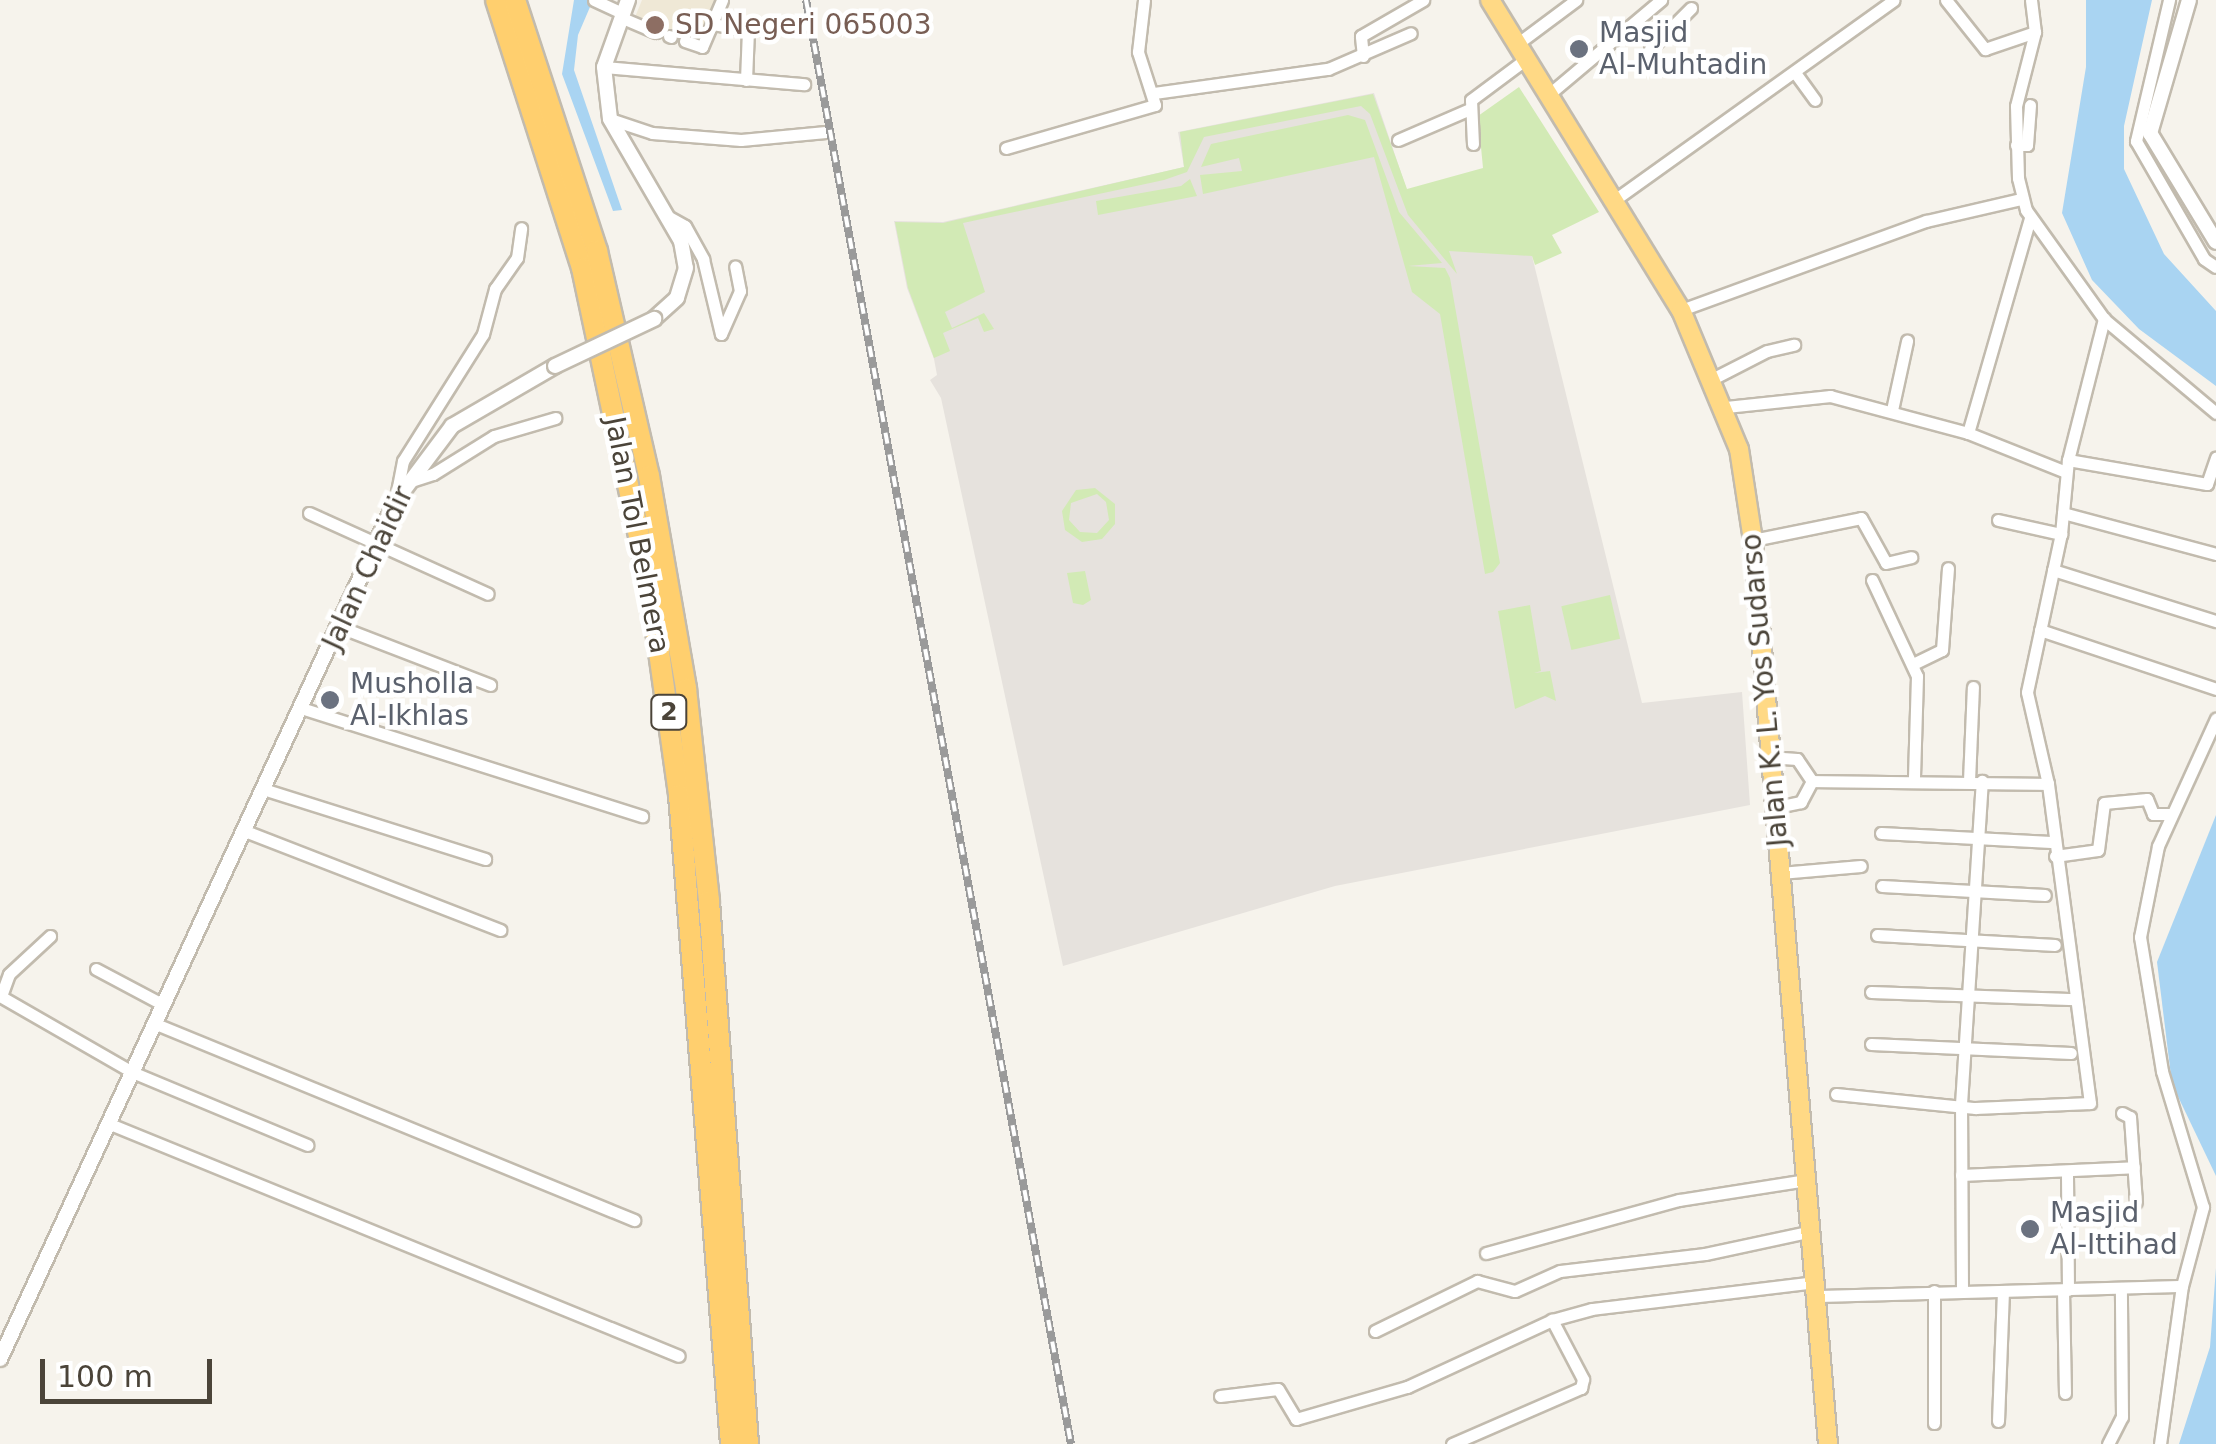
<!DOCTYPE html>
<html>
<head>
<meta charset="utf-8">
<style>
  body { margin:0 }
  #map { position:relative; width:2216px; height:1444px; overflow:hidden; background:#f6f3ec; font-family:"DejaVu Sans",sans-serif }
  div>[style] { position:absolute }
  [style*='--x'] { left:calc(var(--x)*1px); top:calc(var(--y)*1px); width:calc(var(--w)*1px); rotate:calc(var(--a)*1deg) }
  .industrial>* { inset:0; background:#e6e2dd }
  .education>* { inset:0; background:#efe8d6 }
  .green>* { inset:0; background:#d2eab5; transform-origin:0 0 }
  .water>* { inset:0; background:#a9d4f2 }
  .roads { filter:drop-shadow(2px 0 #c2bbae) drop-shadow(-2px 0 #c2bbae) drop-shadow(0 2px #c2bbae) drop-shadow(0 -2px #c2bbae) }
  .minor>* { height:11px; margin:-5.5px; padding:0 5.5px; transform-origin:5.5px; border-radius:5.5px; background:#fff }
  .tertiary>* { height:14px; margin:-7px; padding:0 7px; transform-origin:7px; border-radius:7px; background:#fff }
  .trunk>* { height:18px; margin:-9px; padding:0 9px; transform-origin:9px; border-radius:9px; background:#ffd985 }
  .motorway>* { height:20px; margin:-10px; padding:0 10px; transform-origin:10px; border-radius:10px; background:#ffcf6e }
  .rail>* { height:8px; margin-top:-4px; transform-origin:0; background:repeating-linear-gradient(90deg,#fff 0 11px,#9a9a9a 0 22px); box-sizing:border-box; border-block:2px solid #9a9a9a }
  .bridges { filter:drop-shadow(2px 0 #c2bbae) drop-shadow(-2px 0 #c2bbae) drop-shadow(0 2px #c2bbae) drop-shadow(0 -2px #c2bbae) }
  .tertiary-bridge>* { height:14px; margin:-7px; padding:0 7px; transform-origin:7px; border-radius:7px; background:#fff }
  .dots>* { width:28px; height:28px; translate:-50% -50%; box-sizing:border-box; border:5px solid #fff; border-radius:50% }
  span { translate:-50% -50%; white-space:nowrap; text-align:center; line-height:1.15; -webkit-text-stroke:9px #fff; paint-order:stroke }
  .shield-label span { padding:2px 8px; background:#fff; border:2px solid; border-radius:8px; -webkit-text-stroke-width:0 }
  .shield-label { font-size:25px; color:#4b4439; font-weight:700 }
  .education-label { font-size:28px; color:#785e54 }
  .left { translate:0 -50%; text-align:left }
  .worship-label { font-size:28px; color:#5b616d }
  .street-label { font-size:28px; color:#4b4439 }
  .scale { position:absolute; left:40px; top:1359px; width:172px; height:45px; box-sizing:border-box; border:5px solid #4b4439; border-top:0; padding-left:12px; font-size:30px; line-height:35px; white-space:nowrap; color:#4b4439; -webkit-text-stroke:8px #fff; paint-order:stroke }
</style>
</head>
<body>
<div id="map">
  <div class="industrial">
    <div style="clip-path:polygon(1374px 93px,1413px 208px,1532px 256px,1642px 703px,1742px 692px,1750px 805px,1335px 886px,1063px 966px,941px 398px,930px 380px,937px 375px,934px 359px,907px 288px,894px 221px,943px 222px,1184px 167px,1178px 132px)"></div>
  </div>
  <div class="education">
    <div style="clip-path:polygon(642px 0,718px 0,700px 45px,633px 22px)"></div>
  </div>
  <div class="green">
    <div style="clip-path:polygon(1519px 87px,1599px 212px,1552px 235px,1562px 253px,1535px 265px,1532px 256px,1449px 251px,1457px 274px,1408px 215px,1370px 114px,1361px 106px,1204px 137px,1187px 172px,1164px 180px,963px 223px,985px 292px,945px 312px,952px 328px,984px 313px,994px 329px,984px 332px,978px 318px,943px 333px,950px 351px,934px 358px,908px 288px,895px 222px,943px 223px,1184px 167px,1180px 132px,1373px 94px,1407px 189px,1483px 168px,1478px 116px)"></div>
    <div style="clip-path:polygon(1348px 115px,1365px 120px,1399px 212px,1442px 263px,1408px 266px,1445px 268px,1450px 278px,1500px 563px,1493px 572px,1485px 574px,1440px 314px,1412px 292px,1374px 157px,1203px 194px,1200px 175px,1242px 171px,1239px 158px,1201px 167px,1211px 144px)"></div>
    <div style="clip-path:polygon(1190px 179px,1197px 196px,1098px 215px,1096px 201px,1181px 186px)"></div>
    <div style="clip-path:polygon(evenodd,1095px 488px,1115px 504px,1115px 524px,1102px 539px,1082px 542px,1065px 530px,1062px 511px,1076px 490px,1095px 488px,1097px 494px,1106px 502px,1109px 520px,1097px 533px,1080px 532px,1069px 520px,1071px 503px,1097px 494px)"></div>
    <div style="clip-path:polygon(1085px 571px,1091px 600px,1083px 605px,1073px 603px,1067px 573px)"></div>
    <div style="left:1610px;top:595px;width:45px;height:50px;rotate:77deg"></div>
    <div style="clip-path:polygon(1530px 605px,1541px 671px,1534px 673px,1550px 671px,1556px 701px,1545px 696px,1515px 709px,1498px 611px)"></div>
  </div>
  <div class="water">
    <div style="clip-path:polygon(574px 0,593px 0,578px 35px,574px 70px,622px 210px,613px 211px,562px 74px)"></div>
    <div style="clip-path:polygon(2086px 0,2152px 0,2124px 126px,2124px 169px,2164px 254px,2216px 311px,2216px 386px,2139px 329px,2092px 280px,2062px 213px,2086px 67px)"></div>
    <div style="clip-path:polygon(2216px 815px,2216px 1176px,2172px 1084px,2157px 962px)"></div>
    <div style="clip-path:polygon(2216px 1268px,2216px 1444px,2179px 1444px,2210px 1347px)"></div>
  </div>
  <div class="roads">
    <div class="minor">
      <div style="--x:594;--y:0;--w:31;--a:25"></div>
      <div style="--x:1946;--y:0;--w:63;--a:51.5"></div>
      <div style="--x:1985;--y:49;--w:53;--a:-18.8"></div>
      <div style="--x:2031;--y:0;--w:32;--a:83"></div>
      <div style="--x:2035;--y:32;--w:76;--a:104.4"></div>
      <div style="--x:2016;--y:106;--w:72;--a:88.4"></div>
      <div style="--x:2018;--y:178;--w:33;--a:76"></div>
      <div style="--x:2026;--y:210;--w:134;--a:54.4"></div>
      <div style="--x:2104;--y:319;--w:146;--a:40"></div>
      <div style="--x:2169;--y:0;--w:145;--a:103.2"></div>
      <div style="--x:2136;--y:141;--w:136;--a:60"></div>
      <div style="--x:2204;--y:259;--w:14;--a:34"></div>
      <div style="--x:620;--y:17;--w:39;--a:23"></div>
      <div style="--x:712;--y:24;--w:36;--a:9"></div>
      <div style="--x:748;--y:30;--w:55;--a:-4.2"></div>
      <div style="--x:669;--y:36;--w:2;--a:27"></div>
      <div style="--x:685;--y:41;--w:18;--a:19"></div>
      <div style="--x:702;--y:47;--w:51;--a:-66.9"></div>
      <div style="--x:1517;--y:44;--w:74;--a:-36.7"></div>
      <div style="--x:1650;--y:49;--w:58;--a:-45"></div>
      <div style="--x:1363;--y:56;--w:20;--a:-96"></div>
      <div style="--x:1361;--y:36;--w:72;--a:-30.1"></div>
      <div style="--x:604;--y:67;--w:201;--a:4.9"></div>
      <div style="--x:1796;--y:74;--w:32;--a:54"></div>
      <div style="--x:746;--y:80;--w:50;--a:-87.7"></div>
      <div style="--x:1154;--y:93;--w:176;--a:-7.9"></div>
      <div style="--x:1328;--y:69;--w:90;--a:-23.4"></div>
      <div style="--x:1548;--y:95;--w:148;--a:-40.1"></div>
      <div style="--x:610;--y:119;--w:44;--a:18.4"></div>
      <div style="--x:652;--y:133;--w:89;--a:4.5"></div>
      <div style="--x:741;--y:140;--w:85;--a:-5.4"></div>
      <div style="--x:1398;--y:140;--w:78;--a:-23.3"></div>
      <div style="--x:1473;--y:144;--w:44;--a:-92.6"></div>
      <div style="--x:1471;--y:100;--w:69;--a:-36.7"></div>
      <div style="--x:2016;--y:145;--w:11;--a:0"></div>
      <div style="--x:2027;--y:145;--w:40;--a:-85.7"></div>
      <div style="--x:1006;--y:148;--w:155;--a:-16.1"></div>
      <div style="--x:1155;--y:105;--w:56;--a:-107.8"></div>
      <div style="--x:1138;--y:52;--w:52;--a:-83.4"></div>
      <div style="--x:1613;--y:201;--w:345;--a:-35.6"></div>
      <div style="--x:669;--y:217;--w:18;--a:29"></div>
      <div style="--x:685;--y:226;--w:38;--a:61"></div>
      <div style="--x:703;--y:259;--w:77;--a:76.5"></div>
      <div style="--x:721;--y:334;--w:47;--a:-66.2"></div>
      <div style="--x:740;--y:291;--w:25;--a:-101"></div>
      <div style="--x:1681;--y:310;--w:261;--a:-20"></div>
      <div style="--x:1926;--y:221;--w:98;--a:-13"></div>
      <div style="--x:1714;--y:378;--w:59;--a:-27"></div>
      <div style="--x:1767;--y:351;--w:28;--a:-13"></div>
      <div style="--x:1726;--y:407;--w:105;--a:-6"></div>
      <div style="--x:1830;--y:396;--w:143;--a:15"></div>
      <div style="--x:1968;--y:433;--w:105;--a:21.7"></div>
      <div style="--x:1892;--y:410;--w:71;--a:-77.7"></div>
      <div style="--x:1968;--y:433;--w:224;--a:-73.9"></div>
      <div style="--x:2068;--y:460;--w:141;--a:9.8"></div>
      <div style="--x:2207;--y:484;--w:28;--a:-71"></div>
      <div style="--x:408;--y:482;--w:26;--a:-18"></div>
      <div style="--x:433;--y:474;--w:72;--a:-31.9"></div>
      <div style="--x:494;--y:436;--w:64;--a:-16.4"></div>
      <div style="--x:395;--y:502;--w:42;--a:-79"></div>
      <div style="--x:403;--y:461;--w:150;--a:-57.8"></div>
      <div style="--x:483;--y:334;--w:47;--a:-75.1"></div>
      <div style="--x:495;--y:289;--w:38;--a:-55"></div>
      <div style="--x:517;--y:258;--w:30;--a:-82"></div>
      <div style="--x:309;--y:513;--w:196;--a:24.3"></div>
      <div style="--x:2063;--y:513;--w:158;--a:15"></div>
      <div style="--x:1998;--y:520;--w:65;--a:12.5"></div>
      <div style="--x:1753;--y:540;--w:110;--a:-11.5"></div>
      <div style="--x:1861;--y:518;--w:51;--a:60.9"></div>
      <div style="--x:1886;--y:563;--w:26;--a:-13"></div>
      <div style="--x:2053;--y:570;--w:171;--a:17.4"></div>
      <div style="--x:1872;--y:580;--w:106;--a:64.9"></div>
      <div style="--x:1917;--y:676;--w:102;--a:91.7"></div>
      <div style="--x:340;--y:627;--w:161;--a:21.1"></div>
      <div style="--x:2040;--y:630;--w:186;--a:18.5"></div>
      <div style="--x:1913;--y:664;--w:32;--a:-26"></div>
      <div style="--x:1942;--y:650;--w:82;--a:-85.8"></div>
      <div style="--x:301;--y:708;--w:358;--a:17.6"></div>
      <div style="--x:1768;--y:757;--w:29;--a:4"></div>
      <div style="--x:1797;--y:759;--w:27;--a:56"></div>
      <div style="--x:1812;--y:781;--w:24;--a:118"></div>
      <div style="--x:1801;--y:802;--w:30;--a:168"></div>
      <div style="--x:1812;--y:781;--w:236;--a:0.7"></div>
      <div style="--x:1969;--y:781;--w:94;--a:-87.6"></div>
      <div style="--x:263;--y:789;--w:233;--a:17.5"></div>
      <div style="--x:245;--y:831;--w:274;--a:21.2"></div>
      <div style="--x:1881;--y:833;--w:170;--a:3"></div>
      <div style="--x:2055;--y:856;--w:43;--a:-7.9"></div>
      <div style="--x:2098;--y:850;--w:47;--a:-82.7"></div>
      <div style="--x:2104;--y:803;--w:43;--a:-5.3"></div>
      <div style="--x:2147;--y:799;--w:16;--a:68"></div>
      <div style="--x:2153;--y:814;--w:17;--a:0"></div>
      <div style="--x:1780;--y:873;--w:81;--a:-4.9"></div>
      <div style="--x:1882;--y:886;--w:163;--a:3.2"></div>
      <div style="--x:1877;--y:935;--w:178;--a:3.2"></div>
      <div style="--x:96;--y:969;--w:77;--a:27.9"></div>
      <div style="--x:1871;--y:992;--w:205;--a:2"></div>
      <div style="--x:0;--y:996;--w:152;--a:29.9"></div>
      <div style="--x:132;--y:1072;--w:190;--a:22.6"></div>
      <div style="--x:1;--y:996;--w:23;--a:-70"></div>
      <div style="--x:9;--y:974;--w:56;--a:-42.8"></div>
      <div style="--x:156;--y:1024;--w:517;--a:22.3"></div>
      <div style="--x:1871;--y:1044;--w:200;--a:2.6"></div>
      <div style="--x:1836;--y:1094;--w:140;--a:5.8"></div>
      <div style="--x:1975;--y:1108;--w:115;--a:-2.5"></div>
      <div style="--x:2090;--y:1103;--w:322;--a:-97.5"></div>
      <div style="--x:2048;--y:784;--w:94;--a:-102.9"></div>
      <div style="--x:2027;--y:692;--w:162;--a:-77.9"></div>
      <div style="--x:2061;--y:534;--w:74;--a:-84.6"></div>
      <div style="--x:2068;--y:460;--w:146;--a:-75.7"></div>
      <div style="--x:2122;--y:1113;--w:9;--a:27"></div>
      <div style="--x:2130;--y:1117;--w:85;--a:86"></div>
      <div style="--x:110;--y:1124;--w:614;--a:22.18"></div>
      <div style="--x:1961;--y:1175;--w:173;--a:-2.6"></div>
      <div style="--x:2067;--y:1175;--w:115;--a:89.5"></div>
      <div style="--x:1486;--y:1253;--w:200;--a:-15.4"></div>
      <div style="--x:1679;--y:1200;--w:130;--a:-8.9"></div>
      <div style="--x:2063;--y:1290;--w:103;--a:88.9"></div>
      <div style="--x:1962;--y:1291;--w:187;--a:-90.3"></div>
      <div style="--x:1961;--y:1104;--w:324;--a:-86.3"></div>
      <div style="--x:1816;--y:1296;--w:366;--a:-1.6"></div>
      <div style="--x:1375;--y:1331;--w:114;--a:-26.1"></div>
      <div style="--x:1477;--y:1281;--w:39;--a:15"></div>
      <div style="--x:1515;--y:1291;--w:49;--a:-24"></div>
      <div style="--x:1560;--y:1271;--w:146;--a:-6.7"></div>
      <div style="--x:1705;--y:1254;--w:109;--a:-12.1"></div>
      <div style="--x:1220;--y:1396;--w:58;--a:-6.9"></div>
      <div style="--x:1278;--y:1389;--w:35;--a:59"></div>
      <div style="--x:1296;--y:1419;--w:116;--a:-16.1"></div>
      <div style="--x:1407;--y:1387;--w:160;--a:-24.8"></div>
      <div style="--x:1552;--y:1320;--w:41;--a:-15.4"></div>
      <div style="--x:1592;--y:1309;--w:226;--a:-6.9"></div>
      <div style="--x:1998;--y:1421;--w:130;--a:-87.8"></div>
      <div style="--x:1934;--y:1423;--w:132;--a:-90"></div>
      <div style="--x:1452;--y:1444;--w:141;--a:-23.5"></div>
      <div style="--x:1581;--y:1388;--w:9;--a:-77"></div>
      <div style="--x:1583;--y:1379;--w:67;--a:-117.7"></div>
      <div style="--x:2108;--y:1444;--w:30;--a:-63"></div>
      <div style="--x:2122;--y:1417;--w:127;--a:-90.5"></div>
      <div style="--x:2160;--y:1444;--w:160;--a:-82.1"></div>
      <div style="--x:2182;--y:1286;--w:82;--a:-75.1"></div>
      <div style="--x:2203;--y:1207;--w:142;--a:-106.8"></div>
      <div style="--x:2162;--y:1071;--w:136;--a:-99.3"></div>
      <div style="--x:2140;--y:937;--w:93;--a:-78.8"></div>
      <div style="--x:2158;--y:846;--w:140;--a:-65.5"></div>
    </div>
    <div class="tertiary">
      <div style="--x:628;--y:0;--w:71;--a:109.7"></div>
      <div style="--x:604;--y:67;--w:52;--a:83.4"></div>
      <div style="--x:610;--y:119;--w:141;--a:59.8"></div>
      <div style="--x:681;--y:241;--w:27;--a:80"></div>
      <div style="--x:686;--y:268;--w:31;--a:107"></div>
      <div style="--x:677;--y:298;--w:31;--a:138"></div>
      <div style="--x:2189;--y:0;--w:139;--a:106.3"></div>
      <div style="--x:2150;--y:133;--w:127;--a:58.8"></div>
      <div style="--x:0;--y:1359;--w:944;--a:-65.25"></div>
      <div style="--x:395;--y:502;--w:95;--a:-53.1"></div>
      <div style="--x:452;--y:426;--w:119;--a:-30.2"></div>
    </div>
    <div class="trunk">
      <div style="--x:1490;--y:0;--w:364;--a:58.4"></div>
      <div style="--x:1681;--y:310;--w:151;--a:67.4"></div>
      <div style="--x:1739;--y:449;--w:92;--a:81.3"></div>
      <div style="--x:1753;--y:540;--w:907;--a:85.26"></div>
    </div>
    <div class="motorway">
      <div style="--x:496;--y:0;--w:281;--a:72.2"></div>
      <div style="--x:582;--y:268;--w:327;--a:78"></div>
      <div style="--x:650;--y:588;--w:209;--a:82"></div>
      <div style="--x:679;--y:795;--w:651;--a:85.42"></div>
      <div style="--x:515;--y:0;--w:264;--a:71.9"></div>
      <div style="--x:597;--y:251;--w:231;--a:77"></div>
      <div style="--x:649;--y:476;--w:216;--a:80.1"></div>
      <div style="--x:686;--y:689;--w:213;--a:83.8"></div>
      <div style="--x:709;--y:901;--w:544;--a:85.89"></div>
    </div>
  </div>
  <div class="rail">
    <div style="--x:806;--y:0;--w:1468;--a:79.6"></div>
  </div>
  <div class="bridges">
    <div class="tertiary-bridge">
      <div style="--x:555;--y:366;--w:110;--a:-25.4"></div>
    </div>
  </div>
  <div class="dots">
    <div style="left:655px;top:25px;background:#8d6e63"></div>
    <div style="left:1579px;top:49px;background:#6b7280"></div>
    <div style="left:330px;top:700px;background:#6b7280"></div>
    <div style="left:2030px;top:1229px;background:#6b7280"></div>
  </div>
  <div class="shield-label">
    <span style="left:669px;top:712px">2</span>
  </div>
  <div class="education-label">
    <span class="left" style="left:675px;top:25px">SD Negeri 065003</span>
  </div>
  <div class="worship-label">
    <span class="left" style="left:1599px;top:49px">Masjid<br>Al-Muhtadin</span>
    <span class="left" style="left:350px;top:700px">Musholla<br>Al-Ikhlas</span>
    <span class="left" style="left:2050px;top:1229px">Masjid<br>Al-Ittihad</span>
  </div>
  <div class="street-label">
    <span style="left:637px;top:535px;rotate:79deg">Jalan Tol Belmera</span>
    <span style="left:368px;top:568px;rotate:-65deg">Jalan Chaidir</span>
    <span style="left:1765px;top:690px;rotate:-95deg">Jalan K. L. Yos Sudarso</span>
  </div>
  <div class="scale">100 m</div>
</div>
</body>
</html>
